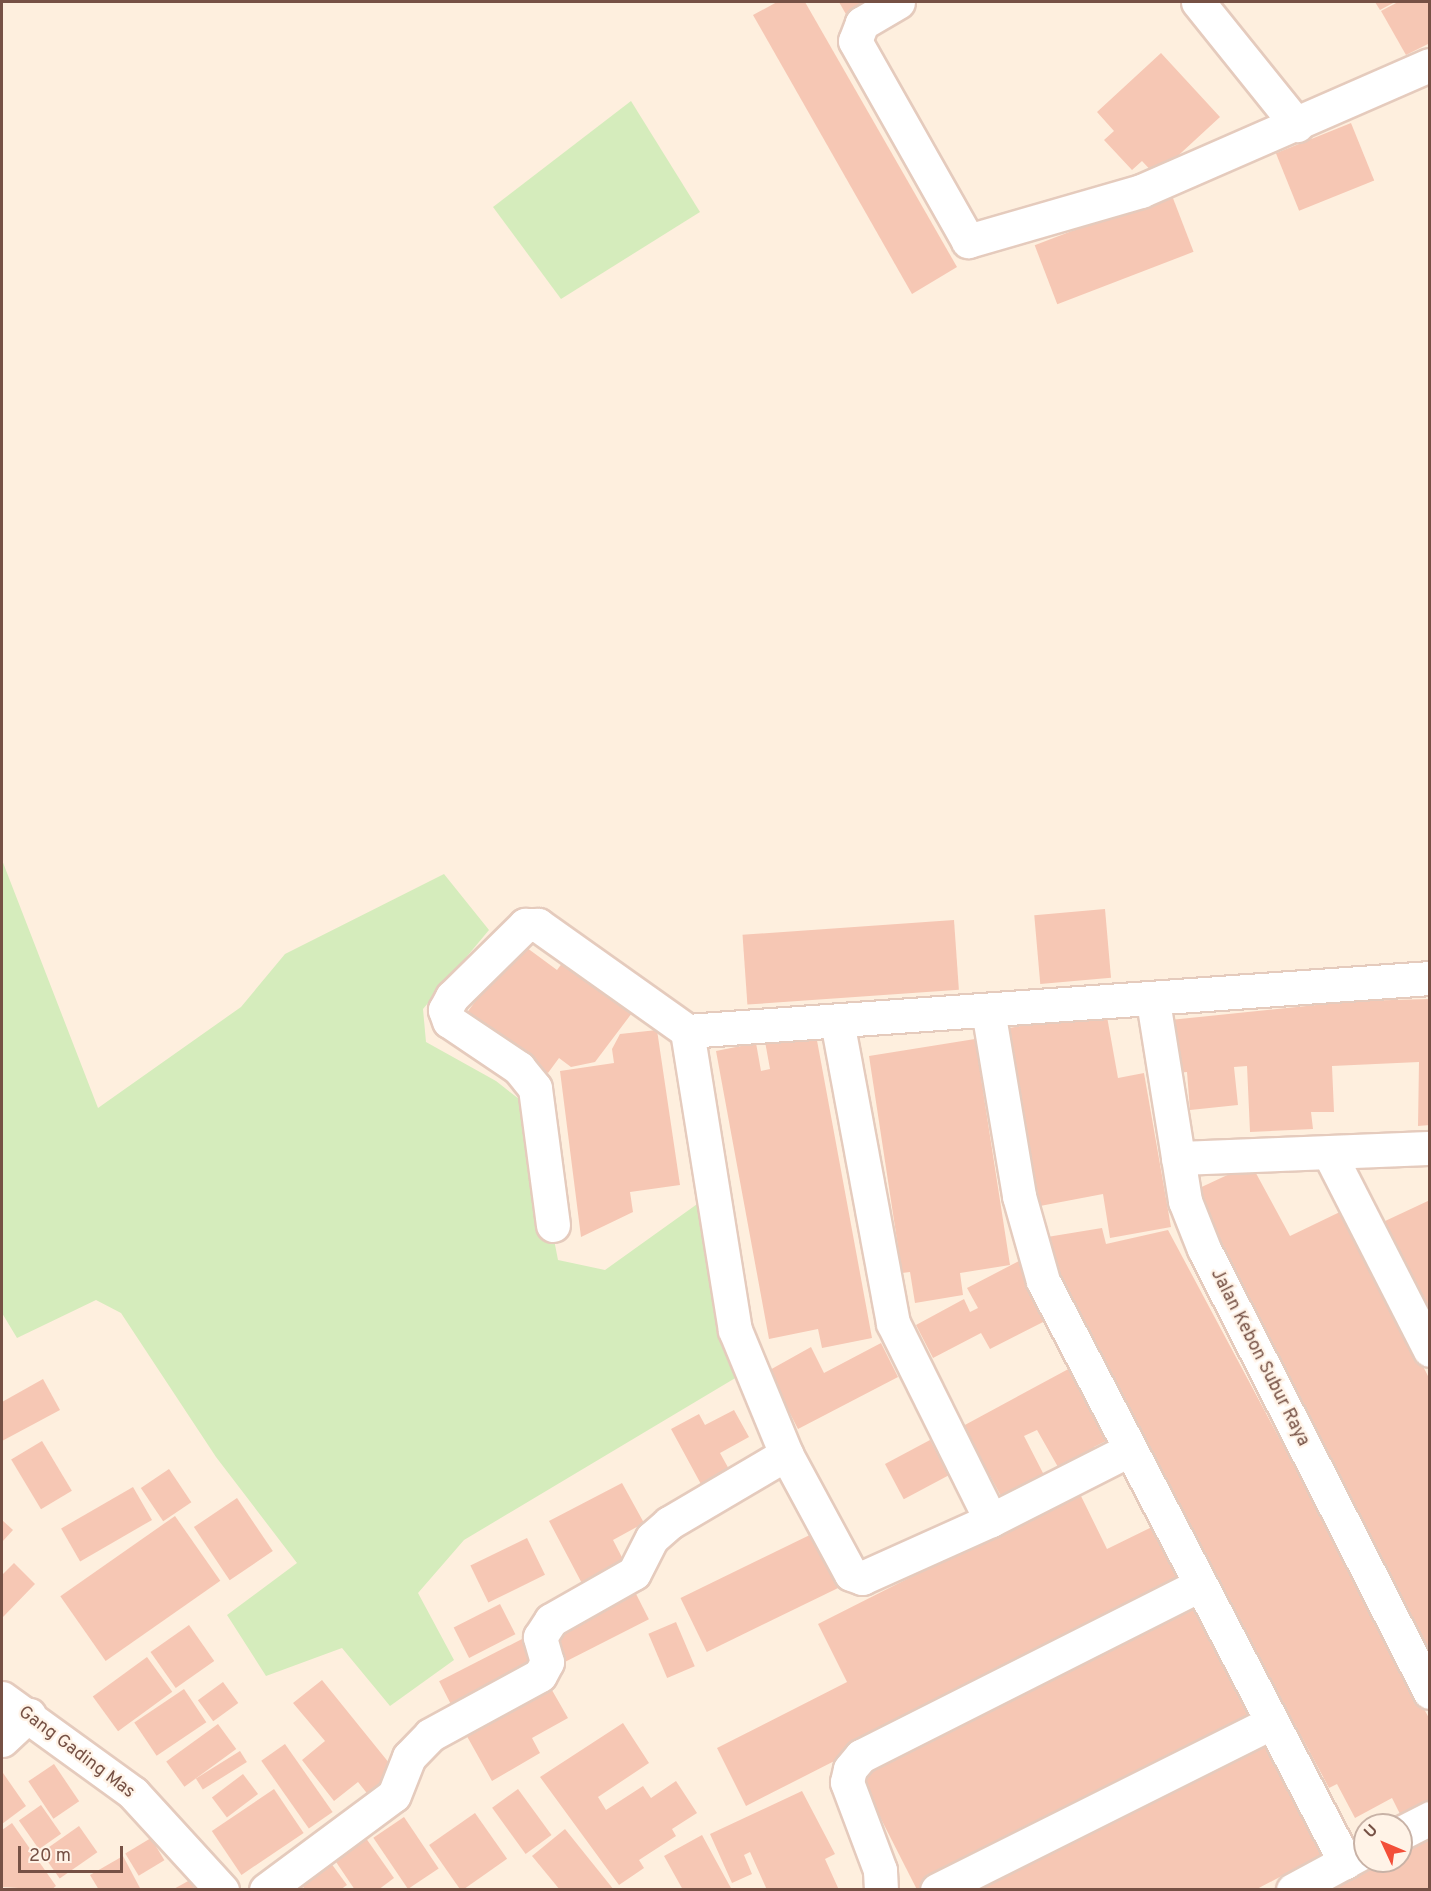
<!DOCTYPE html>
<html>
<head>
<meta charset="utf-8">
<style>
  body { margin:0 }
  #map { position:relative; width:1431px; height:1891px; overflow:hidden; background:#feefde; font-family:Overpass,sans-serif }
  div>[style] { position:absolute }
  [style*='--x'] { left:calc(var(--x)*1px); top:calc(var(--y)*1px); width:calc(var(--w)*1px); rotate:calc(var(--a)*1deg) }
  .green>* { inset:0; background:#d5ecbc }
  .building>* { inset:0; background:#f6c7b4; transform-origin:0 0 }
  .roads { filter:drop-shadow(2px 0 #e5cbbd) drop-shadow(-2px 0 #e5cbbd) drop-shadow(0 2px #e5cbbd) drop-shadow(0 -2px #e5cbbd) }
  .street>* { height:33px; margin:-16.5px; padding:0 16.5px; transform-origin:16.5px; border-radius:16.5px; background:#fff }
  .secondary>* { height:33px; margin:-16.5px; padding:0 16.5px; transform-origin:16.5px; border-radius:16.5px; background:#fff }
  span { translate:-50% -50%; white-space:nowrap; text-align:center; line-height:1.15; -webkit-text-stroke:4.5px #fff3e7; paint-order:stroke }
  .street-label { font-size:18px; color:#765145 }
  .frame { position:absolute; inset:0; border:3px solid #765145; pointer-events:none }
  .north { position:absolute; left:1353px; top:1813px; width:60px; height:60px; box-sizing:border-box; background:#fff3e7; border:2px solid #c8b2a6; border-radius:50%; rotate:314deg; font-size:16px; font-weight:700; line-height:24px; text-align:center; color:#765145 }
  .north::after { content:''; display:block; margin:auto; width:21px; height:27px; background:#f34f39; clip-path:polygon(50% 0,100% 100%,50% 72%,0 100%) }
  .scale { position:absolute; left:18px; top:1846px; width:105px; height:27px; box-sizing:border-box; border:3px solid #765145; border-top:0; padding-left:8px; font-size:18px; line-height:21px; white-space:nowrap; color:#765145; -webkit-text-stroke:4px #fff3e7; paint-order:stroke }
</style>
</head>
<body>
<div id="map">
  <div class="green">
    <div style="clip-path:polygon(631px 101px,700px 212px,561px 299px,493px 207px)"></div>
    <div style="clip-path:polygon(2px 860px,98px 1108px,241px 1007px,285px 954px,444px 874px,489px 930px,423px 1009px,426px 1042px,496px 1081px,528px 1106px,558px 1260px,605px 1270px,700px 1202px,737px 1377px,464px 1540px,418px 1593px,454px 1660px,390px 1706px,342px 1648px,266px 1676px,227px 1615px,297px 1563px,216px 1457px,121px 1313px,96px 1300px,17px 1338px,2px 1313px)"></div>
  </div>
  <div class="building">
    <div style="clip-path:polygon(777px 2px,805px 2px,957px 267px,912px 294px,753px 15px)"></div>
    <div style="clip-path:polygon(839px 2px,872px 2px,847px 16px)"></div>
    <div style="clip-path:polygon(1375px 2px,1395px 2px,1380px 10px)"></div>
    <div style="clip-path:polygon(1398px 2px,1430px 2px,1430px 43px,1406px 55px,1381px 11px)"></div>
    <div style="clip-path:polygon(1161px 53px,1220px 117px,1156px 176px,1142px 161px,1132px 170px,1104px 140px,1114px 131px,1097px 112px)"></div>
    <div style="left:1351px;top:123px;width:62px;height:81px;rotate:68deg"></div>
    <div style="left:1171px;top:193px;width:63px;height:146px;rotate:69deg"></div>
    <div style="left:1105px;top:909px;width:69px;height:71px;rotate:85deg"></div>
    <div style="left:954px;top:920px;width:70px;height:212px;rotate:86deg"></div>
    <div style="clip-path:polygon(519px 942px,557px 970px,563px 962px,610px 997px,613px 994px,635px 1009px,595px 1062px,571px 1067px,559px 1058px,548px 1073px,463px 1018px)"></div>
    <div style="clip-path:polygon(1430px 999px,1430px 1125px,1418px 1126px,1419px 1062px,1332px 1066px,1334px 1112px,1311px 1112px,1313px 1129px,1250px 1132px,1247px 1066px,1234px 1067px,1238px 1105px,1190px 1110px,1187px 1072px,1175px 1073px,1170px 1020px,1355px 1001px)"></div>
    <div style="clip-path:polygon(1106px 1011px,1118px 1078px,1144px 1073px,1171px 1227px,1110px 1238px,1103px 1194px,1040px 1206px,1009px 1028px)"></div>
    <div style="clip-path:polygon(657px 1030px,680px 1185px,630px 1192px,633px 1212px,581px 1237px,560px 1071px,614px 1063px,612px 1049px,620px 1034px)"></div>
    <div style="clip-path:polygon(816px 1035px,872px 1338px,822px 1348px,818px 1329px,769px 1339px,716px 1051px,756px 1043px,761px 1071px,770px 1069px,764px 1036px)"></div>
    <div style="clip-path:polygon(975px 1039px,1010px 1265px,960px 1273px,963px 1295px,915px 1303px,910px 1272px,902px 1273px,869px 1056px)"></div>
    <div style="clip-path:polygon(1251px 1164px,1290px 1236px,1344px 1210px,1430px 1380px,1430px 1665px,1193px 1191px)"></div>
    <div style="clip-path:polygon(1430px 1200px,1430px 1323px,1383px 1222px)"></div>
    <div style="clip-path:polygon(1102px 1228px,1106px 1244px,1168px 1230px,1430px 1720px,1430px 1801px,1401px 1816px,1392px 1798px,1355px 1818px,1337px 1784px,1329px 1788px,1044px 1255px,1041px 1238px)"></div>
    <div style="clip-path:polygon(1019px 1261px,1049px 1319px,990px 1349px,981px 1333px,933px 1358px,916px 1325px,964px 1299px,970px 1312px,978px 1308px,967px 1288px)"></div>
    <div style="clip-path:polygon(881px 1343px,898px 1377px,798px 1429px,768px 1371px,811px 1347px,824px 1373px)"></div>
    <div style="clip-path:polygon(1074px 1366px,1112px 1438px,1094px 1447px,1100px 1457px,1073px 1471px,1067px 1462px,1058px 1467px,1037px 1430px,1024px 1436px,1044px 1475px,1002px 1498px,963px 1426px)"></div>
    <div style="clip-path:polygon(43px 1379px,60px 1410px,2px 1441px,2px 1402px)"></div>
    <div style="clip-path:polygon(734px 1410px,749px 1437px,720px 1453px,730px 1471px,702px 1486px,671px 1429px,699px 1414px,705px 1425px)"></div>
    <div style="left:930px;top:1440px;width:40px;height:51px;rotate:62deg"></div>
    <div style="left:42px;top:1441px;width:58px;height:36px;rotate:59deg"></div>
    <div style="left:169px;top:1469px;width:40px;height:34px;rotate:56deg"></div>
    <div style="clip-path:polygon(622px 1483px,644px 1523px,613px 1540px,628px 1569px,586px 1591px,549px 1521px)"></div>
    <div style="left:133px;top:1487px;width:38px;height:83px;rotate:60deg"></div>
    <div style="clip-path:polygon(1079px 1492px,1107px 1549px,1156px 1525px,1184px 1583px,746px 1806px,717px 1748px,847px 1682px,818px 1624px)"></div>
    <div style="left:237px;top:1498px;width:64px;height:52px;rotate:56deg"></div>
    <div style="left:175px;top:1516px;width:79px;height:140px;rotate:55deg"></div>
    <div style="clip-path:polygon(2px 1520px,13px 1530px,2px 1542px)"></div>
    <div style="left:818px;top:1531px;width:60px;height:153px;rotate:64deg"></div>
    <div style="left:527px;top:1538px;width:41px;height:63px;rotate:64deg"></div>
    <div style="clip-path:polygon(14px 1563px,35px 1584px,2px 1618px,2px 1575px)"></div>
    <div style="left:633px;top:1588px;width:35px;height:96px;rotate:63deg"></div>
    <div style="left:500px;top:1604px;width:34px;height:52px;rotate:63deg"></div>
    <div style="left:1194px;top:1605px;width:129px;height:376px;rotate:63deg"></div>
    <div style="left:676px;top:1622px;width:48px;height:30px;rotate:67deg"></div>
    <div style="left:189px;top:1625px;width:44px;height:47px;rotate:55deg"></div>
    <div style="left:522px;top:1639px;width:33px;height:93px;rotate:63deg"></div>
    <div style="left:147px;top:1657px;width:43px;height:67px;rotate:54deg"></div>
    <div style="clip-path:polygon(322px 1680px,398px 1774px,370px 1797px,358px 1782px,334px 1801px,302px 1760px,325px 1741px,293px 1703px)"></div>
    <div style="left:223px;top:1682px;width:26px;height:31px;rotate:54deg"></div>
    <div style="clip-path:polygon(549px 1685px,568px 1718px,532px 1738px,540px 1753px,492px 1781px,464px 1731px)"></div>
    <div style="left:184px;top:1689px;width:40px;height:60px;rotate:56deg"></div>
    <div style="clip-path:polygon(623px 1723px,649px 1763px,598px 1797px,606px 1810px,643px 1786px,651px 1798px,676px 1781px,697px 1813px,672px 1829px,676px 1836px,639px 1860px,644px 1868px,619px 1885px,540px 1777px)"></div>
    <div style="left:218px;top:1724px;width:31px;height:64px;rotate:54deg"></div>
    <div style="clip-path:polygon(1264px 1740px,1322px 1855px,1276px 1879px,1255px 1890px,971px 1890px)"></div>
    <div style="left:285px;top:1744px;width:83px;height:29px;rotate:55deg"></div>
    <div style="left:240px;top:1751px;width:13px;height:52px;rotate:58deg"></div>
    <div style="left:54px;top:1764px;width:45px;height:31px;rotate:56deg"></div>
    <div style="clip-path:polygon(3px 1773px,26px 1806px,2px 1824px,2px 1774px)"></div>
    <div style="left:243px;top:1774px;width:25px;height:39px;rotate:53deg"></div>
    <div style="left:274px;top:1789px;width:53px;height:75px;rotate:56deg"></div>
    <div style="left:518px;top:1789px;width:57px;height:32px;rotate:54deg"></div>
    <div style="clip-path:polygon(802px 1791px,835px 1854px,825px 1859px,839px 1890px,767px 1890px,750px 1852px,744px 1855px,752px 1874px,732px 1883px,710px 1834px)"></div>
    <div style="left:41px;top:1805px;width:35px;height:27px;rotate:55deg"></div>
    <div style="left:475px;top:1813px;width:56px;height:56px;rotate:55deg"></div>
    <div style="left:404px;top:1817px;width:62px;height:37px;rotate:56deg"></div>
    <div style="clip-path:polygon(12px 1823px,56px 1886px,51px 1890px,2px 1887px,2px 1830px)"></div>
    <div style="left:79px;top:1826px;width:32px;height:46px;rotate:55deg"></div>
    <div style="clip-path:polygon(565px 1829px,614px 1890px,560px 1890px,532px 1856px)"></div>
    <div style="clip-path:polygon(363px 1834px,394px 1878px,378px 1890px,355px 1890px,332px 1856px)"></div>
    <div style="clip-path:polygon(702px 1835px,715px 1859px,732px 1890px,683px 1890px,664px 1856px)"></div>
    <div style="clip-path:polygon(1430px 1835px,1430px 1890px,1326px 1890px,1380px 1861px,1401px 1861px,1401px 1850px)"></div>
    <div style="left:151px;top:1838px;width:26px;height:30px;rotate:59deg"></div>
    <div style="clip-path:polygon(325px 1855px,347px 1885px,340px 1890px,305px 1890px,296px 1875px)"></div>
    <div style="clip-path:polygon(123px 1856px,141px 1890px,99px 1890px,90px 1875px)"></div>
    <div style="clip-path:polygon(190px 1880px,195px 1890px,172px 1890px)"></div>
  </div>
  <div class="roads">
    <div class="street">
      <div style="--x:898;--y:2;--w:42;--a:149.7"></div>
      <div style="--x:862;--y:23;--w:19;--a:111"></div>
      <div style="--x:855;--y:41;--w:230;--a:60.5"></div>
      <div style="--x:968;--y:241;--w:180;--a:-16.1"></div>
      <div style="--x:1141;--y:191;--w:315;--a:-23.6"></div>
      <div style="--x:1198;--y:2;--w:158;--a:51.2"></div>
      <div style="--x:1153;--y:1001;--w:203;--a:80.9"></div>
      <div style="--x:1185;--y:1201;--w:52;--a:68.4"></div>
      <div style="--x:1204;--y:1249;--w:497;--a:63"></div>
      <div style="--x:988;--y:1010;--w:189;--a:80.5"></div>
      <div style="--x:1019;--y:1196;--w:88;--a:74.2"></div>
      <div style="--x:1043;--y:1281;--w:655;--a:62.53"></div>
      <div style="--x:837;--y:1021;--w:307;--a:79.5"></div>
      <div style="--x:893;--y:1323;--w:220;--a:63.6"></div>
      <div style="--x:687;--y:1031;--w:303;--a:80.9"></div>
      <div style="--x:735;--y:1330;--w:134;--a:67.6"></div>
      <div style="--x:786;--y:1454;--w:136;--a:61.6"></div>
      <div style="--x:851;--y:1574;--w:12;--a:20"></div>
      <div style="--x:862;--y:1578;--w:141;--a:-24.2"></div>
      <div style="--x:991;--y:1520;--w:155;--a:-26.9"></div>
      <div style="--x:1329;--y:1153;--w:221;--a:62.9"></div>
      <div style="--x:1178;--y:1158;--w:252;--a:-2.3"></div>
      <div style="--x:553;--y:1225;--w:138;--a:-97.5"></div>
      <div style="--x:535;--y:1088;--w:26;--a:-129"></div>
      <div style="--x:519;--y:1068;--w:84;--a:-146.1"></div>
      <div style="--x:449;--y:1021;--w:12;--a:-110"></div>
      <div style="--x:445;--y:1010;--w:15;--a:-62"></div>
      <div style="--x:452;--y:997;--w:103;--a:-44.6"></div>
      <div style="--x:525;--y:925;--w:13;--a:0"></div>
      <div style="--x:538;--y:925;--w:183;--a:35.4"></div>
      <div style="--x:687;--y:1031;--w:745;--a:-4.08"></div>
      <div style="--x:2;--y:1740;--w:37;--a:-43"></div>
      <div style="--x:1401;--y:1833;--w:33;--a:-27"></div>
      <div style="--x:266;--y:1890;--w:159;--a:-36.6"></div>
      <div style="--x:394;--y:1795;--w:41;--a:-68.5"></div>
      <div style="--x:409;--y:1757;--w:30;--a:-46"></div>
      <div style="--x:430;--y:1735;--w:125;--a:-28.6"></div>
      <div style="--x:540;--y:1675;--w:15;--a:-62"></div>
      <div style="--x:547;--y:1662;--w:26;--a:-106"></div>
      <div style="--x:540;--y:1637;--w:20;--a:-57"></div>
      <div style="--x:551;--y:1620;--w:95;--a:-29.5"></div>
      <div style="--x:634;--y:1573;--w:39;--a:-63"></div>
      <div style="--x:652;--y:1538;--w:23;--a:-41"></div>
      <div style="--x:669;--y:1523;--w:136;--a:-30.5"></div>
      <div style="--x:881;--y:1890;--w:20;--a:-93"></div>
      <div style="--x:880;--y:1870;--w:94;--a:-110.6"></div>
      <div style="--x:847;--y:1782;--w:13;--a:-77"></div>
      <div style="--x:850;--y:1769;--w:17;--a:-50"></div>
      <div style="--x:861;--y:1756;--w:379;--a:-26.8"></div>
      <div style="--x:937;--y:1890;--w:373;--a:-26.6"></div>
      <div style="--x:1293;--y:1890;--w:80;--a:-28.5"></div>
    </div>
    <div class="secondary">
      <div style="--x:2;--y:1698;--w:162;--a:35.9"></div>
      <div style="--x:133;--y:1793;--w:132;--a:47.5"></div>
    </div>
  </div>
  <div class="street-label">
    <span style="left:1259px;top:1358px;rotate:63deg">Jalan Kebon Subur Raya</span>
    <span style="left:76px;top:1753px;rotate:37deg">Gang Gading Mas</span>
  </div>
  <div class="frame"></div>
  <div class="north">U</div>
  <div class="scale">20 m</div>
</div>
</body>
</html>
